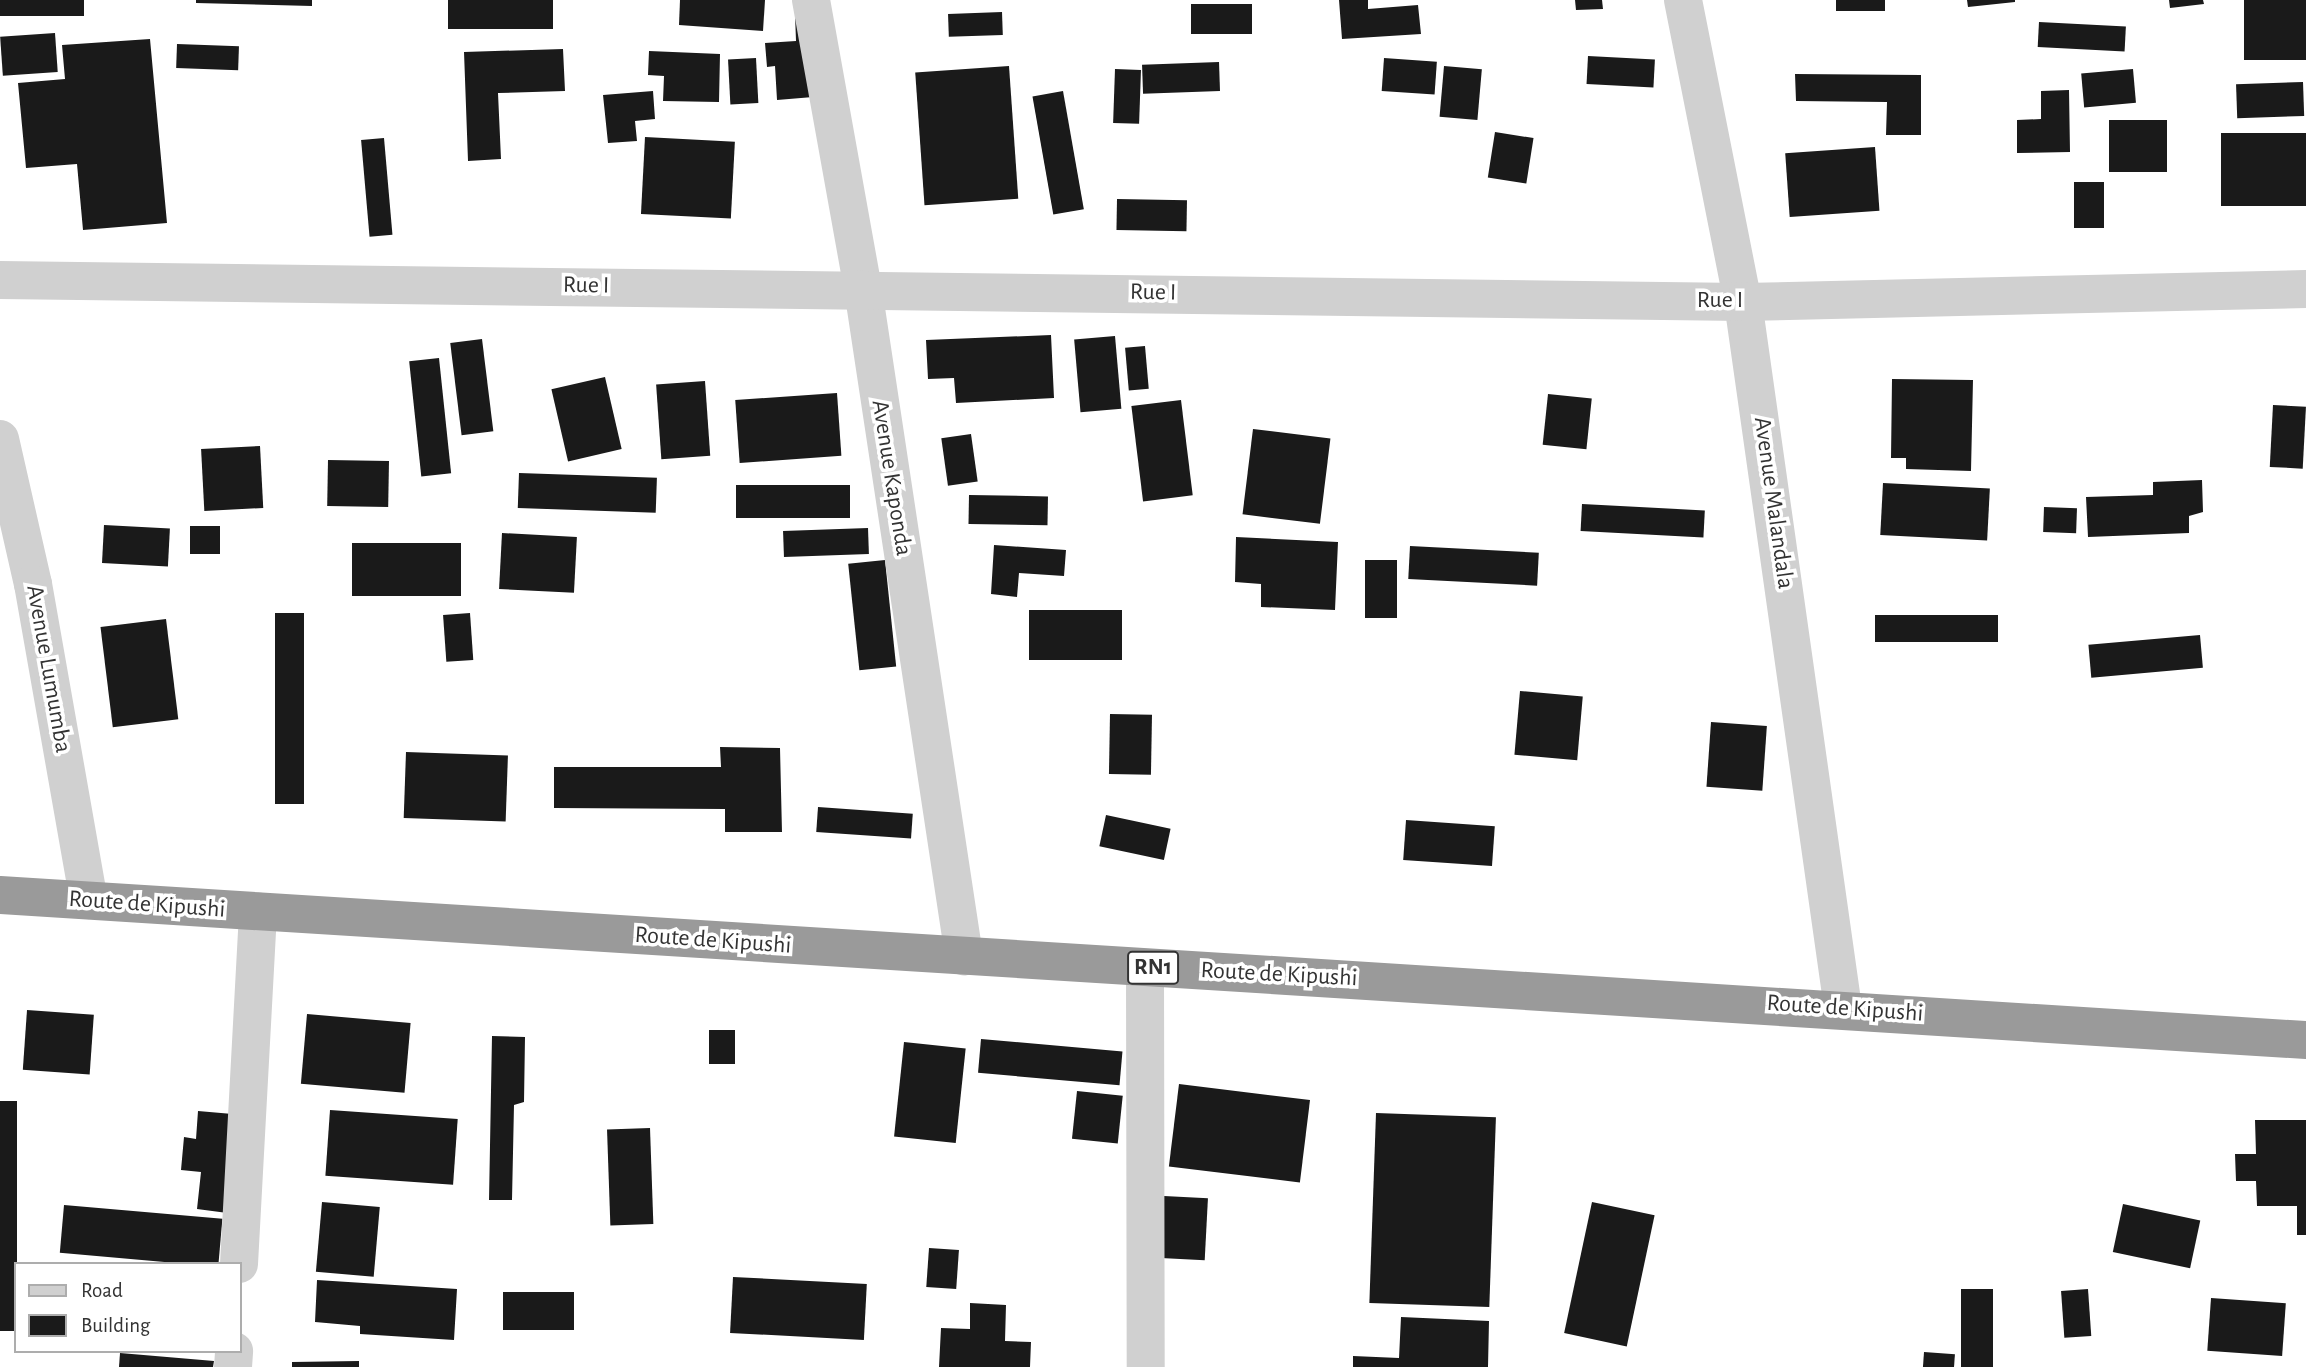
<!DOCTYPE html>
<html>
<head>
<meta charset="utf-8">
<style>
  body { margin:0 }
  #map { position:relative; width:2306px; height:1367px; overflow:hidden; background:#fff; font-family:"Alegreya Sans",sans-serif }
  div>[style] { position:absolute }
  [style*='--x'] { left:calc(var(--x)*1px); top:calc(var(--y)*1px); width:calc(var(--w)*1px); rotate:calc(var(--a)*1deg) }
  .building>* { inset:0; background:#1a1a1a; transform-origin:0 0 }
  .street>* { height:38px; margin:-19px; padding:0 19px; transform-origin:19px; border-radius:19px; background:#d0d0d0 }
  .highway>* { height:38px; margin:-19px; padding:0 19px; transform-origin:19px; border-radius:19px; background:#9a9a9a }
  span { translate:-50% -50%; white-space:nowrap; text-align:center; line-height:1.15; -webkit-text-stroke:7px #fff; paint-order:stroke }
  .shield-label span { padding:2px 5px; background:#fff; border:2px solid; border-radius:5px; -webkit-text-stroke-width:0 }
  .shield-label { font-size:23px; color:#333; font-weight:700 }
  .street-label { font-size:24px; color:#333 }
  .legend { position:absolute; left:14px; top:1262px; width:228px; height:91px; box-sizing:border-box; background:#fff; border:2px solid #adadad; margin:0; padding:9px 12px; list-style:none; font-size:21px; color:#333 }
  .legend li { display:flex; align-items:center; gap:14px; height:35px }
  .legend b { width:35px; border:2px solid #adadad }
</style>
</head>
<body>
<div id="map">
  <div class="building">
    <div style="left:0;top:0;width:84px;height:16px"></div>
    <div style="clip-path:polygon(196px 0,312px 0,312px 6px,196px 3px)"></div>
    <div style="left:448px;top:0;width:105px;height:29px"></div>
    <div style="clip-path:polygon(680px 0,765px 0,763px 31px,679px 25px)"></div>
    <div style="clip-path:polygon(1339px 0,1368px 0,1368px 9px,1418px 5px,1421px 34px,1342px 39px)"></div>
    <div style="clip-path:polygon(1575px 0,1602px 0,1603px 9px,1576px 10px)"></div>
    <div style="left:1836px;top:0;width:49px;height:11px"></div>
    <div style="clip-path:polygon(1967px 0,2015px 0,2015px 2px,1968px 7px)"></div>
    <div style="clip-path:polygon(2169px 0,2203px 0,2204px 4px,2170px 8px)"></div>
    <div style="left:2244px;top:0;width:62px;height:60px"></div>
    <div style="left:1252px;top:4px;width:30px;height:61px;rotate:90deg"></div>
    <div style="left:1002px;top:12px;width:23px;height:54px;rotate:88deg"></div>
    <div style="clip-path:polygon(795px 14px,813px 97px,777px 100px,775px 66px,767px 67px,765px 43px,796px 41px)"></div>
    <div style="left:2039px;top:22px;width:87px;height:25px;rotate:3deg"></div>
    <div style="left:55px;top:33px;width:39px;height:55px;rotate:86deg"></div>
    <div style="clip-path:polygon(150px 39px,167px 223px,83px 230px,77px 164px,26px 168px,18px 83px,65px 79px,62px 45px)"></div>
    <div style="left:177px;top:44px;width:62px;height:24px;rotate:2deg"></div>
    <div style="clip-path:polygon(563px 49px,565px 91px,498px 93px,501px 159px,468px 161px,464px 52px)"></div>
    <div style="clip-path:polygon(649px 51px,720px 54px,719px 102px,663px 101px,664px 76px,648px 75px)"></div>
    <div style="left:1588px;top:56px;width:67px;height:28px;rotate:3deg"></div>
    <div style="left:756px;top:58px;width:45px;height:28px;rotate:87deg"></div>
    <div style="left:1384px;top:58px;width:53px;height:33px;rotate:4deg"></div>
    <div style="left:1219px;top:62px;width:29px;height:77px;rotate:88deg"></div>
    <div style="left:1009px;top:66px;width:133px;height:94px;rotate:86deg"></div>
    <div style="left:1444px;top:66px;width:38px;height:51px;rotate:5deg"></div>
    <div style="left:1115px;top:69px;width:26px;height:54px;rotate:2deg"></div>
    <div style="left:2133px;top:69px;width:34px;height:52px;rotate:85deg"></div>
    <div style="clip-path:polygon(1795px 74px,1921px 75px,1921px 135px,1886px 135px,1887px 102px,1796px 101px)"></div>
    <div style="left:2303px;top:82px;width:34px;height:67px;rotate:88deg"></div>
    <div style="clip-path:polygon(2069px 90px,2070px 152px,2017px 153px,2017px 120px,2041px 119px,2041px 91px)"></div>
    <div style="clip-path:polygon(653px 91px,655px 119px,635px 121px,637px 141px,608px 143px,603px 95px)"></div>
    <div style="left:1063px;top:91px;width:120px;height:31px;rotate:80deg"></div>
    <div style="left:2109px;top:120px;width:58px;height:52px"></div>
    <div style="left:1495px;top:132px;width:39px;height:46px;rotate:9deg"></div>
    <div style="left:2306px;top:133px;width:73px;height:85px;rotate:90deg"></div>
    <div style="left:645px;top:137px;width:90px;height:77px;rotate:3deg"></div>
    <div style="left:384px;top:138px;width:97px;height:23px;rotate:85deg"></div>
    <div style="left:1875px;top:147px;width:64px;height:90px;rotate:86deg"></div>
    <div style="left:2074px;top:182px;width:30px;height:46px"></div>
    <div style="left:1117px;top:199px;width:70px;height:31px;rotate:1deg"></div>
    <div style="clip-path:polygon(1051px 335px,1054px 398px,956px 403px,954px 378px,928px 379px,926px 340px)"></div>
    <div style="left:1115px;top:336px;width:73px;height:41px;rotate:85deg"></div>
    <div style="left:482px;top:339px;width:93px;height:32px;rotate:83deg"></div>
    <div style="left:1145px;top:346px;width:43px;height:20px;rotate:85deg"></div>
    <div style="left:439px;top:358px;width:116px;height:30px;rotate:84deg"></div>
    <div style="left:605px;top:377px;width:74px;height:55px;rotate:77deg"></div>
    <div style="clip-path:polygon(1892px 379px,1973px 380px,1971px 471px,1906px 469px,1906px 458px,1891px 458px)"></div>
    <div style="left:705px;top:381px;width:75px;height:49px;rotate:86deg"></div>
    <div style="left:837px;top:393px;width:63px;height:102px;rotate:86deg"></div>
    <div style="left:1548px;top:394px;width:44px;height:51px;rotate:6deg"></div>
    <div style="left:1181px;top:400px;width:96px;height:50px;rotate:83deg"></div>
    <div style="left:2273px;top:405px;width:33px;height:62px;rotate:3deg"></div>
    <div style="left:1253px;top:429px;width:78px;height:86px;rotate:7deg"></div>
    <div style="left:971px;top:434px;width:48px;height:30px;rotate:82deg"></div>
    <div style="left:260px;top:446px;width:62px;height:59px;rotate:87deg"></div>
    <div style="left:328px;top:460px;width:61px;height:46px;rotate:1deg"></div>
    <div style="left:519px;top:473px;width:138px;height:35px;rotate:2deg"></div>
    <div style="clip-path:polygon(2202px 480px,2203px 512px,2189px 516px,2189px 533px,2088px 537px,2086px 497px,2153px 495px,2153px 482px)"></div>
    <div style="left:1883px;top:483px;width:107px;height:52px;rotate:3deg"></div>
    <div style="left:736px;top:485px;width:114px;height:33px"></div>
    <div style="left:969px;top:495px;width:79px;height:29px;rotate:1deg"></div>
    <div style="left:1582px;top:504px;width:123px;height:27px;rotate:3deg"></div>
    <div style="left:2044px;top:507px;width:33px;height:25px;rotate:2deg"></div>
    <div style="left:104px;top:525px;width:66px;height:38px;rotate:3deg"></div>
    <div style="left:220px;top:526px;width:28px;height:30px;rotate:90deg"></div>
    <div style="left:868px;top:528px;width:26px;height:85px;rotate:88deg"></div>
    <div style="left:502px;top:533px;width:75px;height:56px;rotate:3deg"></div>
    <div style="clip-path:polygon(1236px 537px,1338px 542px,1335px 610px,1261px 607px,1261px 584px,1235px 582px)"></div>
    <div style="left:352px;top:543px;width:109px;height:53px"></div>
    <div style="clip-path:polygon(994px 545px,1066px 550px,1064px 576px,1019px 573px,1017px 597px,991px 594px)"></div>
    <div style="left:1410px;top:546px;width:129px;height:33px;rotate:3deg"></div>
    <div style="left:885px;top:560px;width:107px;height:37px;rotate:84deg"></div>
    <div style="left:1365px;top:560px;width:32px;height:58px"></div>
    <div style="left:1122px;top:610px;width:50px;height:93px;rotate:90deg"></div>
    <div style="left:275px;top:613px;width:29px;height:191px"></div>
    <div style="left:470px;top:613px;width:47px;height:27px;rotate:86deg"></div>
    <div style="left:1998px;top:615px;width:27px;height:123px;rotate:90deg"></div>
    <div style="left:166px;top:619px;width:101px;height:66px;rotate:83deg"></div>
    <div style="left:2200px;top:635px;width:33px;height:112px;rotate:85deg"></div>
    <div style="left:1520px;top:691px;width:63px;height:64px;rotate:5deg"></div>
    <div style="left:1110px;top:714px;width:42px;height:60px;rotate:1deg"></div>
    <div style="left:1711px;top:722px;width:56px;height:65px;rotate:4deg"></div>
    <div style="clip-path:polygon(720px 747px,780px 748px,782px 832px,725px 832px,725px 809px,554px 808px,554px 767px,721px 767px)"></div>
    <div style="left:406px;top:752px;width:102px;height:66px;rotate:2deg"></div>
    <div style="left:818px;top:807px;width:95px;height:25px;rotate:4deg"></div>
    <div style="left:1106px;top:815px;width:66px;height:32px;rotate:12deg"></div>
    <div style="left:1406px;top:820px;width:89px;height:40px;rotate:4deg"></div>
    <div style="left:27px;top:1010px;width:67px;height:60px;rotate:4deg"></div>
    <div style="left:307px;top:1014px;width:104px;height:70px;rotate:5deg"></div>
    <div style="left:709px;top:1030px;width:26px;height:34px"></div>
    <div style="clip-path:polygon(492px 1036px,525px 1037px,524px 1102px,514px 1105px,512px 1200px,489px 1200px)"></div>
    <div style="left:981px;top:1039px;width:142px;height:34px;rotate:5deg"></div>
    <div style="left:904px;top:1042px;width:62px;height:95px;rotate:6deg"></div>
    <div style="left:1179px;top:1084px;width:132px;height:83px;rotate:7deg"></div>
    <div style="left:1077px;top:1091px;width:46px;height:48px;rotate:6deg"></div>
    <div style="left:0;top:1101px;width:17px;height:230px"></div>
    <div style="left:330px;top:1110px;width:128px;height:66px;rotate:4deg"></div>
    <div style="clip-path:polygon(198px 1111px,244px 1115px,235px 1214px,197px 1209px,201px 1172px,181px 1170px,184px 1137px,196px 1139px)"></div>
    <div style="left:1376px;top:1113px;width:120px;height:190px;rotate:2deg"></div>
    <div style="clip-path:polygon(2255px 1120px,2306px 1120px,2306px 1235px,2297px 1235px,2297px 1206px,2257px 1206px,2256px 1181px,2236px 1181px,2235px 1154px,2256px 1154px)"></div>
    <div style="left:650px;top:1128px;width:96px;height:43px;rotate:88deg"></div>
    <div style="left:1164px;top:1196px;width:44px;height:62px;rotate:3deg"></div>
    <div style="left:322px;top:1202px;width:58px;height:70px;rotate:5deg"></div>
    <div style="left:1592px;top:1202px;width:64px;height:134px;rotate:12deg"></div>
    <div style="left:2123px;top:1204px;width:79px;height:49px;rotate:12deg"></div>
    <div style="left:64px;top:1205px;width:159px;height:48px;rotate:5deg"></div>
    <div style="left:929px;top:1248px;width:30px;height:39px;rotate:4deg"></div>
    <div style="left:733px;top:1277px;width:134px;height:56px;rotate:3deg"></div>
    <div style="clip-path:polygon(317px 1280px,457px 1289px,454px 1340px,360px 1334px,360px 1326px,315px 1322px)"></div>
    <div style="left:1961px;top:1289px;width:32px;height:78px"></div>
    <div style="left:2088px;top:1289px;width:47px;height:27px;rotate:86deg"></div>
    <div style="left:503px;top:1292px;width:71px;height:38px"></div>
    <div style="left:2211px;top:1298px;width:75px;height:53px;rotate:4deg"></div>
    <div style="clip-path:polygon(970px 1303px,1006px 1305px,1005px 1341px,1031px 1342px,1030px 1367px,939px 1367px,941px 1328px,970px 1329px)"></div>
    <div style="clip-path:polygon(1401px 1317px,1489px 1321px,1488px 1367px,1353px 1367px,1353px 1356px,1399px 1358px)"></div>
    <div style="left:1924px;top:1352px;width:31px;height:15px;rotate:4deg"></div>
    <div style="clip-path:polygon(120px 1353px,214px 1361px,213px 1367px,119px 1367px)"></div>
    <div style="clip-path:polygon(359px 1361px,359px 1367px,292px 1367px,292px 1362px)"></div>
  </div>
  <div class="street">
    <div style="--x:811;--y:0;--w:294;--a:79.8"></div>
    <div style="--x:863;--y:289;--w:675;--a:81.39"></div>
    <div style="--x:1683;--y:0;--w:308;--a:78.8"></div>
    <div style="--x:1743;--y:302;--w:713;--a:81.94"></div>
    <div style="--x:0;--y:280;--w:1743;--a:0.72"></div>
    <div style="--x:1743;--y:302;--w:563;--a:-1.32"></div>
    <div style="--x:0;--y:439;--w:149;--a:77.2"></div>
    <div style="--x:33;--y:584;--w:321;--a:80"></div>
    <div style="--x:1145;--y:968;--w:399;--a:89.9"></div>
    <div style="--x:239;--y:1264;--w:353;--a:-86.9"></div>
    <div style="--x:233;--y:1367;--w:16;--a:-86"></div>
  </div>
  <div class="highway">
    <div style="--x:0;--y:895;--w:2311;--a:3.6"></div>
  </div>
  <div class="shield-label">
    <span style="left:1153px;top:968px">RN1</span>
  </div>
  <div class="street-label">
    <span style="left:586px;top:286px;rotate:1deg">Rue I</span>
    <span style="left:1153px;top:293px;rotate:1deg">Rue I</span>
    <span style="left:1720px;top:301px">Rue I</span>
    <span style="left:891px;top:478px;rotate:81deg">Avenue Kaponda</span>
    <span style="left:1773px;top:503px;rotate:82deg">Avenue Malandala</span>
    <span style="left:48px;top:669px;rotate:80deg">Avenue Lumumba</span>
    <span style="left:147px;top:905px;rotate:4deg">Route de Kipushi</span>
    <span style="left:713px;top:941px;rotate:4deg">Route de Kipushi</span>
    <span style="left:1279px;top:975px;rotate:3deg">Route de Kipushi</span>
    <span style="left:1845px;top:1009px;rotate:4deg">Route de Kipushi</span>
  </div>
  <ul class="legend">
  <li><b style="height:9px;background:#d0d0d0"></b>Road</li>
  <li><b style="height:19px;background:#1a1a1a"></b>Building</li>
  </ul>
</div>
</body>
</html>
